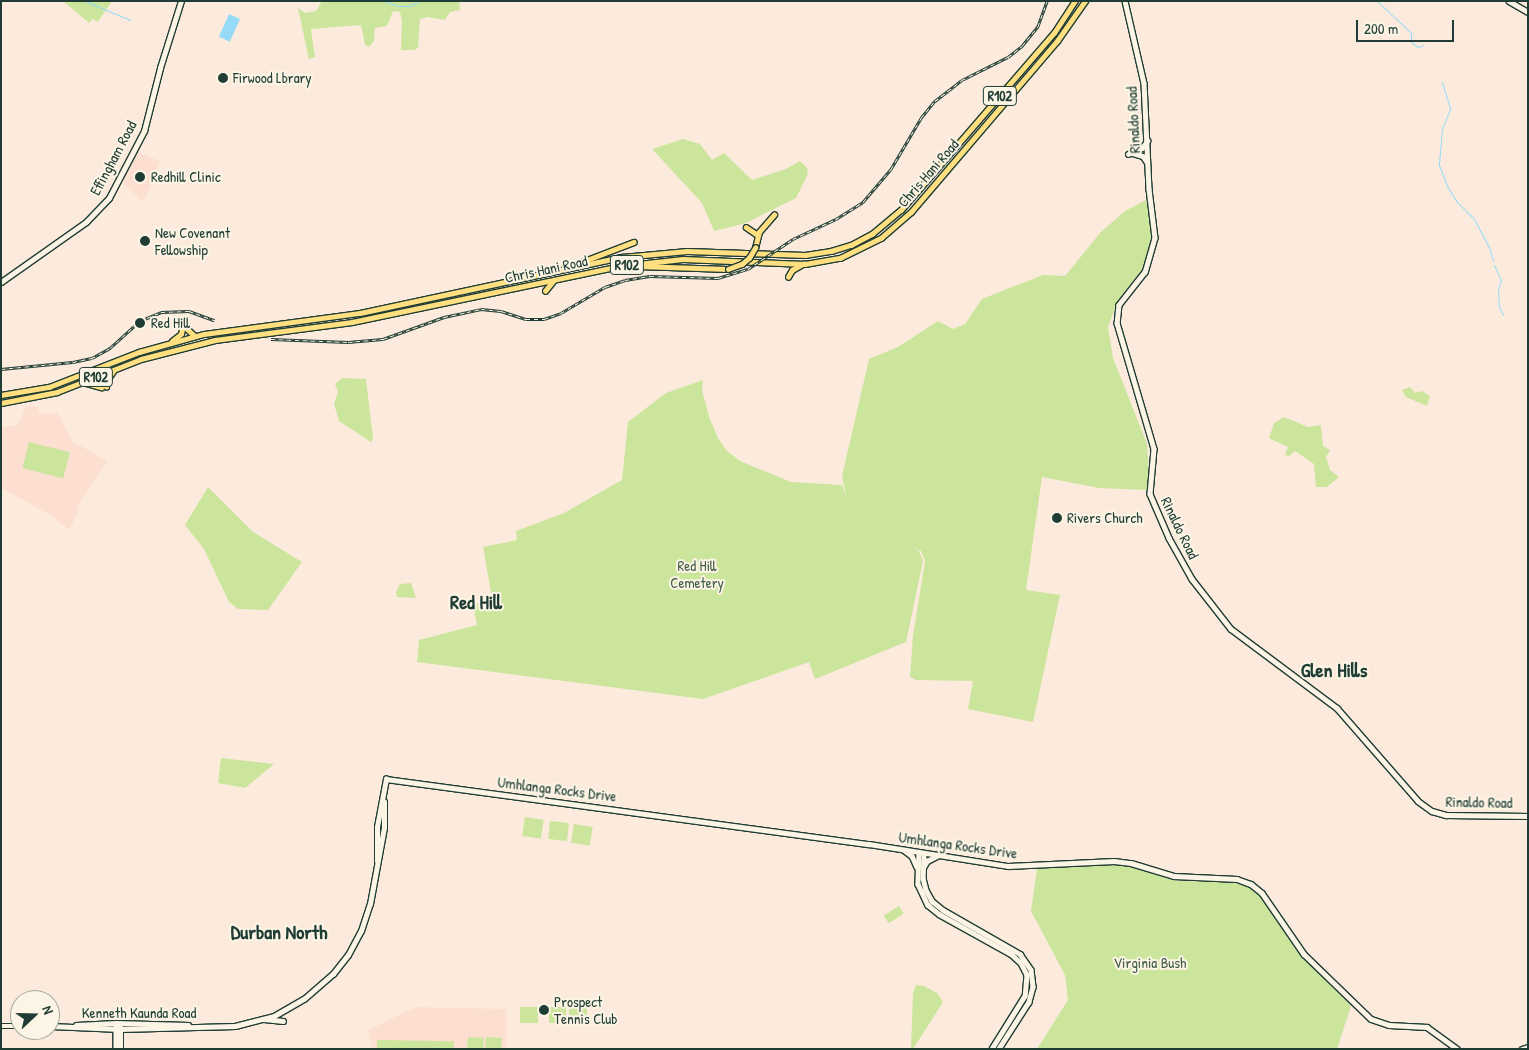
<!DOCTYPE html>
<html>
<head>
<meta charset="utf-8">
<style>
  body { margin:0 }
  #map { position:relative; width:1529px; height:1050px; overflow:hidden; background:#fcebdc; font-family:"Patrick Hand",sans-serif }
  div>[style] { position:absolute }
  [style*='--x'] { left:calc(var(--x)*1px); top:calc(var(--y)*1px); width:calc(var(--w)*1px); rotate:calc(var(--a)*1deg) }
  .built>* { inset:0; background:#fddfd1 }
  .green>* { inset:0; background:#cbe59c; transform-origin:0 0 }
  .water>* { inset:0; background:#95dbf7; transform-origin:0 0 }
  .stream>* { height:1px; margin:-0.5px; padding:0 0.5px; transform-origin:0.5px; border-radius:0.5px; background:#95dbf7 }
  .roads { filter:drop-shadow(1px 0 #1f3d34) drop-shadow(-1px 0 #1f3d34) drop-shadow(0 1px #1f3d34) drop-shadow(0 -1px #1f3d34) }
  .secondary>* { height:4.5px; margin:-2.25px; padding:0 2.25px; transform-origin:2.25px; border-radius:2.25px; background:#fcf5e5 }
  .primary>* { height:4.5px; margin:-2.25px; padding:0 2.25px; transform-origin:2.25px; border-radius:2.25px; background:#ffdf80 }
  .rail>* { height:3px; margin-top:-1.5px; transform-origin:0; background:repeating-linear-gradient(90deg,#fcf5e5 0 4px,#1f3d34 0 8px); box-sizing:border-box; border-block:1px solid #1f3d34 }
  .bridges { filter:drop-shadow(1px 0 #1f3d34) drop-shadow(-1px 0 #1f3d34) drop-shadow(0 1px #1f3d34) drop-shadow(0 -1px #1f3d34) }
  .primary-bridge>* { height:4.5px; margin:-2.25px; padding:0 2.25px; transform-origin:2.25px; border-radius:2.25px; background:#ffdf80 }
  .dots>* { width:14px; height:14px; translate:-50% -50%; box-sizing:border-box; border:2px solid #fcf5e5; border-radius:50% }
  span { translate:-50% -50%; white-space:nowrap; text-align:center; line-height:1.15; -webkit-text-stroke:4px #fcf5e5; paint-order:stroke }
  .shield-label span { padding:1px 4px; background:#fcf5e5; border:1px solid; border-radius:4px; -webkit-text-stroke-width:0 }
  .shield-label { font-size:14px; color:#1f3d34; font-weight:700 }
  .poi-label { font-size:15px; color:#1f3d34 }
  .left { translate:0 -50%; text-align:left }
  .street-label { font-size:15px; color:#1f3d34 }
  .park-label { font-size:15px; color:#415f49 }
  .district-label { font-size:20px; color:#1f3d34; font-weight:700 }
  .frame { position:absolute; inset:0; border:2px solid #1f3d34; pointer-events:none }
  .north { position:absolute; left:10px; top:990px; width:50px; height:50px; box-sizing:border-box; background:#fcf5e5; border:1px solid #a4ab9e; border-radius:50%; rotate:69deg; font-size:14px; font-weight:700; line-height:20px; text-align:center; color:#1f3d34 }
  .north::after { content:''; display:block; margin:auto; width:18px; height:22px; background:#1f3d34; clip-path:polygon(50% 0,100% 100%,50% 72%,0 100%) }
  .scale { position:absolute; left:1356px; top:20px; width:98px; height:22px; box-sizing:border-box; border:2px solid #1f3d34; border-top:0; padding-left:6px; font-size:15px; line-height:18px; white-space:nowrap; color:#1f3d34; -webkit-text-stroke:4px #fcf5e5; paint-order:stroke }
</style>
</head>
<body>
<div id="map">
  <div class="built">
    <div style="clip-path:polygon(137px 152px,160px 161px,146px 197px,141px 201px,123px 182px)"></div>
    <div style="clip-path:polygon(26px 406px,39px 407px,38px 413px,48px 414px,57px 412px,72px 441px,107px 461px,76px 509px,79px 511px,69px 530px,47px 513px,1px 488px,1px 427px,18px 425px)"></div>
    <div style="clip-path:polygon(416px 1007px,506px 1009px,507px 1049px,372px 1049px,368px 1030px)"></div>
  </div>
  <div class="green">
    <div style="clip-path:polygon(63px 1px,112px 1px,98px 22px,93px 19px,89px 23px)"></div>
    <div style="clip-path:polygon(322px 1px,459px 1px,460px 10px,450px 12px,445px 20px,428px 17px,420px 19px,418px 48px,414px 50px,401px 50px,402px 22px,400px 12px,393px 11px,387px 26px,375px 28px,374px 41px,369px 47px,365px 45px,361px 25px,311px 29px,315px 57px,309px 59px,298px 8px,305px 13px,316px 11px)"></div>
    <div style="clip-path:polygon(683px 139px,700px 144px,712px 160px,724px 153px,752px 180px,786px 169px,800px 161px,807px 168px,808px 174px,796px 198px,746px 223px,714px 231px,702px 203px,652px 149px)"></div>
    <div style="clip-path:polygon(1146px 200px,1152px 230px,1149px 253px,1144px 267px,1118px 300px,1108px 327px,1113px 358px,1147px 444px,1150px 490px,1099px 488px,1042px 477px,1026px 590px,1060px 595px,1033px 722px,968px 709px,973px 681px,916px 680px,910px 677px,913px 636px,925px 561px,921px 551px,911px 547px,919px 551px,923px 561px,906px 642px,815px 679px,809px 662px,703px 699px,417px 662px,419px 640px,477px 625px,473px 605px,492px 598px,483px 547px,517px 540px,516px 531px,564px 513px,622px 480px,628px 422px,666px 393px,703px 380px,702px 390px,709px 417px,718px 438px,727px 451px,740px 461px,791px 482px,842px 485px,846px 497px,842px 476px,869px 359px,898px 347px,938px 321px,953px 329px,965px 324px,982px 299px,1043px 275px,1065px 276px,1101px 232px,1125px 211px)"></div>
    <div style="clip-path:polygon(342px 378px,366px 379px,373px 439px,371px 442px,339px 421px,334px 404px,338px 392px,335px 384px)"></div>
    <div style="clip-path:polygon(1410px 387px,1415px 393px,1422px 391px,1430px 396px,1427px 406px,1406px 397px,1402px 390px)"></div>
    <div style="clip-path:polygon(1284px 417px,1308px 427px,1321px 425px,1323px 446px,1330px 450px,1326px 457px,1330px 470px,1339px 477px,1327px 487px,1316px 487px,1314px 464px,1295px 451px,1289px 456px,1285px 455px,1288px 447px,1269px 438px,1274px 423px)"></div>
    <div style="left:29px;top:442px;width:42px;height:27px;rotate:14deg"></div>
    <div style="clip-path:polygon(208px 487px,253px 532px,302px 562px,268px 610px,238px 609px,229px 602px,204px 549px,185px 525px)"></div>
    <div style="clip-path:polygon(411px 583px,416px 598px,397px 597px,396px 592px,400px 584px)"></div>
    <div style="clip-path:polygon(221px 758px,274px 764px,245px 788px,218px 783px)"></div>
    <div style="left:525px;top:817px;width:19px;height:19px;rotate:9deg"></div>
    <div style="left:550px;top:821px;width:19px;height:18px;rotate:6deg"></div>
    <div style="left:574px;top:824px;width:19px;height:19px;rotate:9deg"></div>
    <div style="clip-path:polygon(1110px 864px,1131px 867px,1176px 881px,1229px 882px,1245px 885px,1256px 890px,1296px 950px,1351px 1006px,1337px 1049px,1037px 1049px,1068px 1000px,1065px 975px,1031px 911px,1037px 868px)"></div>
    <div style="left:899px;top:906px;width:9px;height:18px;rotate:58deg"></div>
    <div style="clip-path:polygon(916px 985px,924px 986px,937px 993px,943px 1002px,913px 1049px,911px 1049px,913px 993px)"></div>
    <div style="left:520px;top:1007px;width:18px;height:16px"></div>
    <div style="left:566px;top:1007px;width:16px;height:17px;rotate:90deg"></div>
    <div style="left:569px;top:1007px;width:18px;height:15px"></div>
    <div style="left:468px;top:1037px;width:16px;height:12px;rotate:4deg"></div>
    <div style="left:486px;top:1037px;width:16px;height:12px;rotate:4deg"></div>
    <div style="left:377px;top:1040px;width:77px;height:9px;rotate:1deg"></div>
  </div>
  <div class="water">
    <div style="left:229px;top:14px;width:12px;height:25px;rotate:24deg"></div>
  </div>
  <div class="stream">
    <div style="--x:85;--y:1;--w:49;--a:22.9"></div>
    <div style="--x:384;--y:1;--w:15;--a:20"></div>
    <div style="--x:398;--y:6;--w:12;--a:0"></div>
    <div style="--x:410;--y:6;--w:10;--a:-29"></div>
    <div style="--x:1377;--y:1;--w:47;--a:43.3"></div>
    <div style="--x:1411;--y:33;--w:9;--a:90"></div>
    <div style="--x:1411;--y:42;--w:9;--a:36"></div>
    <div style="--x:1418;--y:47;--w:6;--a:-18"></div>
    <div style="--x:1442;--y:82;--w:28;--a:73"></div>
    <div style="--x:1450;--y:109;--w:22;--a:112"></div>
    <div style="--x:1442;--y:129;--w:36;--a:95"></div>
    <div style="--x:1439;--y:165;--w:22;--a:69"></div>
    <div style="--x:1447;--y:186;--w:19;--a:58"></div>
    <div style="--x:1457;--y:202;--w:24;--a:45"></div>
    <div style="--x:1474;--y:219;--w:32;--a:62"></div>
    <div style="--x:1489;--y:247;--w:14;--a:73"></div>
    <div style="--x:1494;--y:265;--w:17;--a:65"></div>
    <div style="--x:1501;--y:280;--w:9;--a:108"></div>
    <div style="--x:1498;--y:289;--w:18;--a:87"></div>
    <div style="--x:1499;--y:307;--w:9;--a:63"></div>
  </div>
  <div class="roads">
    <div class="secondary">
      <div style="--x:1125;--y:1;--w:84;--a:77"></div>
      <div style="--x:1144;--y:83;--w:106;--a:87.3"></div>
      <div style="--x:1149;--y:189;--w:49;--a:83"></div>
      <div style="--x:1155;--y:238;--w:35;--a:106"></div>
      <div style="--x:1145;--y:272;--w:42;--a:128.2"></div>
      <div style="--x:1119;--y:305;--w:18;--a:96"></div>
      <div style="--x:1117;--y:323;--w:131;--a:73.6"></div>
      <div style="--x:1154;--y:449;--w:45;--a:95.1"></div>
      <div style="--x:1150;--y:494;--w:48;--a:66.6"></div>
      <div style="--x:1169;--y:538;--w:47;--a:60.7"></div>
      <div style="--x:1192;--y:579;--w:63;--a:52"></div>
      <div style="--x:1231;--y:629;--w:132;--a:36.7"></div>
      <div style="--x:1337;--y:708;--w:123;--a:48.9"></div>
      <div style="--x:1418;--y:801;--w:17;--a:36"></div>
      <div style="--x:1432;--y:811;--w:15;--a:16"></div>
      <div style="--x:1446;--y:815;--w:82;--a:0.7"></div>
      <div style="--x:1509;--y:1;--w:22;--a:30"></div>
      <div style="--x:1133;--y:153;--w:10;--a:17"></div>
      <div style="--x:1143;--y:156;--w:7;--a:56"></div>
      <div style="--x:1128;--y:154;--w:15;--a:-23"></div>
      <div style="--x:1142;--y:148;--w:9;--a:-54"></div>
      <div style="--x:1;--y:282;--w:104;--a:-35.2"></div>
      <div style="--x:86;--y:222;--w:33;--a:-46"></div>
      <div style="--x:109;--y:198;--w:76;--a:-62.4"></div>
      <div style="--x:144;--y:131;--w:65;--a:-75.7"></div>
      <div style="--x:160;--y:68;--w:70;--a:-72.6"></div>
      <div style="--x:904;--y:850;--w:10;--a:37"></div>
      <div style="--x:912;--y:856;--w:12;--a:66"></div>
      <div style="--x:919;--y:852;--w:32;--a:92"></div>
      <div style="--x:918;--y:884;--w:23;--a:65"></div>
      <div style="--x:928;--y:905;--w:14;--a:39"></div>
      <div style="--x:939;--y:914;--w:82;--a:29.1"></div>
      <div style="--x:1011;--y:954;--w:13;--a:42"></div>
      <div style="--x:1021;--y:963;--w:13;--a:63"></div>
      <div style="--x:1027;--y:975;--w:21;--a:95"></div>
      <div style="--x:1025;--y:996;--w:62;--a:121.9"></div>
      <div style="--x:924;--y:853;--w:25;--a:92"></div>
      <div style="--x:923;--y:878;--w:12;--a:76"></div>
      <div style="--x:926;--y:890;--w:13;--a:61"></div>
      <div style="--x:932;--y:901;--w:14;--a:39"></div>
      <div style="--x:943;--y:910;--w:89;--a:29.7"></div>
      <div style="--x:1020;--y:954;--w:19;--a:55"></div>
      <div style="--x:1031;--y:970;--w:17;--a:83"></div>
      <div style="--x:1033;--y:987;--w:16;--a:105"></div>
      <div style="--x:1029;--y:1002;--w:56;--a:122.6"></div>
      <div style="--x:377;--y:861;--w:34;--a:-90"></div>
      <div style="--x:377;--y:827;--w:49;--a:-79.4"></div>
      <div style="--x:386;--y:779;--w:487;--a:7.7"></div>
      <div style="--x:869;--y:844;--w:141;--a:9"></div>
      <div style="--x:1008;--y:866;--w:106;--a:-2.7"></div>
      <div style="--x:1114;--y:861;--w:17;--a:7"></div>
      <div style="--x:1131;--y:863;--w:45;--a:16.8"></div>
      <div style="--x:1174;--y:876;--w:63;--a:2.7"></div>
      <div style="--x:1237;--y:879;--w:15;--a:20"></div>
      <div style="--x:1251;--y:884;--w:14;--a:39"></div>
      <div style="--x:1262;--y:893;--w:74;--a:55.5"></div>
      <div style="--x:1304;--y:954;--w:93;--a:44.1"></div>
      <div style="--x:1371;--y:1019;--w:19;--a:18"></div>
      <div style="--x:1389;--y:1025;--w:38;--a:3"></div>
      <div style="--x:1427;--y:1027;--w:37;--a:36"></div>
      <div style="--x:924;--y:866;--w:6;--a:-59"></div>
      <div style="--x:927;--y:861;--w:11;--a:-27"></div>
      <div style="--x:264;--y:1019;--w:19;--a:6"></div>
      <div style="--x:76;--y:1025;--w:40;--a:-2.9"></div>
      <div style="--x:116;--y:1023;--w:72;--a:1.6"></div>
      <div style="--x:1;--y:1026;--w:19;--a:0"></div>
      <div style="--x:50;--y:1026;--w:70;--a:2.5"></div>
      <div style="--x:120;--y:1029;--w:115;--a:-1.5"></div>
      <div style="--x:235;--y:1026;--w:40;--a:-14.4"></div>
      <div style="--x:274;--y:1016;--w:34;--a:-30"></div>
      <div style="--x:304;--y:999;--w:38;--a:-41"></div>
      <div style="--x:333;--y:974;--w:24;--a:-52"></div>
      <div style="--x:348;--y:955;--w:27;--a:-62"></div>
      <div style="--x:361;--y:931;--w:28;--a:-72"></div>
      <div style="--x:370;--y:904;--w:77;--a:-79.6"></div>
      <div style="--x:384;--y:828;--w:26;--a:-90"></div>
      <div style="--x:116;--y:1026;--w:23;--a:90"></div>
      <div style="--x:120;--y:1049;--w:22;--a:-90"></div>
      <div style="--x:1522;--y:1049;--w:6;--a:-18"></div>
    </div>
    <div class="primary">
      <div style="--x:746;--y:227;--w:14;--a:34"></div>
      <div style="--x:755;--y:248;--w:16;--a:-76"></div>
      <div style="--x:759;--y:232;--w:23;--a:-49"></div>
      <div style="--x:571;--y:266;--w:67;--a:-20.9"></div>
      <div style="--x:637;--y:266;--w:91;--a:1.9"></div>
      <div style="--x:788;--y:277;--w:8;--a:-60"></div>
      <div style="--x:792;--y:270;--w:13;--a:-29"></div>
      <div style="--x:545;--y:291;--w:13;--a:-51"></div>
      <div style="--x:183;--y:325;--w:16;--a:43"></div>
      <div style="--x:172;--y:341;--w:11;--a:-38"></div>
      <div style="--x:181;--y:334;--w:9;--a:-77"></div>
      <div style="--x:83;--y:382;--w:19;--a:16"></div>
      <div style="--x:106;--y:387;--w:7;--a:-82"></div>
      <div style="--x:107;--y:380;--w:12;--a:-55"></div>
      <div style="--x:1;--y:395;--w:49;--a:-9.5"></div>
      <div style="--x:49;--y:387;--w:97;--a:-21.3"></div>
      <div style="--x:139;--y:352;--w:67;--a:-15.5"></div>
      <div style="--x:204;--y:334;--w:157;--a:-7.7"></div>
      <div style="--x:360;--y:313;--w:268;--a:-12.1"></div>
      <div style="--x:622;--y:257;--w:65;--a:-5.3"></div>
      <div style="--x:687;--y:251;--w:118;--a:1.9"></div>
      <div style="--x:805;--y:255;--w:26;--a:-9"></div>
      <div style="--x:831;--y:251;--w:21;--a:-17"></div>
      <div style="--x:851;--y:245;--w:24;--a:-28"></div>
      <div style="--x:872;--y:234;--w:38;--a:-40"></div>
      <div style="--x:901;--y:210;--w:234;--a:-49.2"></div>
      <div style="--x:1054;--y:33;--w:38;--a:-57"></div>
      <div style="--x:1;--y:403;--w:57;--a:-11.1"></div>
      <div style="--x:57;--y:392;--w:90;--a:-21.4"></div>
      <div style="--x:141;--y:359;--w:76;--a:-14.4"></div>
      <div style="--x:215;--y:340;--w:138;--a:-7.5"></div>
      <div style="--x:352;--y:322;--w:274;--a:-11.8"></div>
      <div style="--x:620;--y:266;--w:63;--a:-6.3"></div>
      <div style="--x:683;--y:259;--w:122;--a:2.3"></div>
      <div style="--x:805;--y:264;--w:36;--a:-10"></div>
      <div style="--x:840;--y:258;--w:46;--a:-26"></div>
      <div style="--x:881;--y:238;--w:40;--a:-41"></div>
      <div style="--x:911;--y:212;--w:225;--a:-49.5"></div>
      <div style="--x:1057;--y:41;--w:49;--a:-55"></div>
    </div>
  </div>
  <div class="rail">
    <div style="--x:271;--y:339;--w:77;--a:2.2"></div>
    <div style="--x:348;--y:342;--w:35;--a:-5"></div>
    <div style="--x:383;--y:339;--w:65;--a:-19.8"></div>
    <div style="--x:444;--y:317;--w:38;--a:-12"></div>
    <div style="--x:481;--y:309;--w:20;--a:6"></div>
    <div style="--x:501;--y:311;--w:26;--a:18"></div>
    <div style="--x:526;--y:319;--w:18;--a:0"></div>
    <div style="--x:544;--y:319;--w:18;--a:-19"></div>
    <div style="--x:561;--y:313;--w:51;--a:-30.6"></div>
    <div style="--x:605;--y:287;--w:21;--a:-19"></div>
    <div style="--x:625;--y:280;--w:25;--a:-9"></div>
    <div style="--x:650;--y:276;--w:68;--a:1.7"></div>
    <div style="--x:718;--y:278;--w:31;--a:-17"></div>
    <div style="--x:748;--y:269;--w:54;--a:-33.7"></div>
    <div style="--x:793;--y:239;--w:47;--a:-24.9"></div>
    <div style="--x:836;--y:219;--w:32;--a:-32"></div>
    <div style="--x:863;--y:202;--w:43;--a:-49.7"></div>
    <div style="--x:891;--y:169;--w:59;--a:-59.5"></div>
    <div style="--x:921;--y:118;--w:22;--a:-51"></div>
    <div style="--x:935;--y:101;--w:34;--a:-38"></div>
    <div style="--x:962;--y:80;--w:51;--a:-26.6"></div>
    <div style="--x:1008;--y:57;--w:18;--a:-38"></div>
    <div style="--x:1022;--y:46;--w:26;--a:-51"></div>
    <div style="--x:1038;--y:26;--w:27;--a:-70"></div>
    <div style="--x:1;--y:369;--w:72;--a:-5.6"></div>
    <div style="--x:73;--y:362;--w:19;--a:-12"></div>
    <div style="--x:92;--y:358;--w:21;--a:-29"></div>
    <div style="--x:110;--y:348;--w:40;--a:-42"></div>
    <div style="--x:140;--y:321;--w:23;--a:-23"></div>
    <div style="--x:161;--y:312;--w:28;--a:-2"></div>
    <div style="--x:189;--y:311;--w:27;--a:20"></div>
  </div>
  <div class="bridges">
    <div class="primary-bridge">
      <div style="--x:728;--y:269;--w:15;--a:-20"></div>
      <div style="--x:742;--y:264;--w:9;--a:-41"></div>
      <div style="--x:749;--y:258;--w:12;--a:-59"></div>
    </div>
  </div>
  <div class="dots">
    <div style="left:223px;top:78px;background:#1f3d34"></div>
    <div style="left:140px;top:177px;background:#1f3d34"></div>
    <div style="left:145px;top:241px;background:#1f3d34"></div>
    <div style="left:140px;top:323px;background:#1f3d34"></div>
    <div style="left:1057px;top:518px;background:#1f3d34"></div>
    <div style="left:544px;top:1010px;background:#1f3d34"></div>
  </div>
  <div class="shield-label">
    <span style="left:1000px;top:96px">R102</span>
    <span style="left:627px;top:265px">R102</span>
    <span style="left:96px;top:377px">R102</span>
  </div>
  <div class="poi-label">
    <span class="left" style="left:233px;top:78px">Firwood Lbrary</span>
    <span class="left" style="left:151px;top:177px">Redhill Clinic</span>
    <span class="left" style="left:155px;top:241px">New Covenant<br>Fellowship</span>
    <span class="left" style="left:151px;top:323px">Red Hill</span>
    <span class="left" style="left:1067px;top:518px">Rivers Church</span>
    <span class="left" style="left:554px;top:1010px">Prospect<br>Tennis Club</span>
  </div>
  <div class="street-label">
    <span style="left:1133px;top:120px;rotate:-93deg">Rinaldo Road</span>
    <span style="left:113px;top:158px;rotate:-62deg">Effingham Road</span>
    <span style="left:928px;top:173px;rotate:-49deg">Chris Hani Road</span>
    <span style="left:546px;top:269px;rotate:-12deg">Chris Hani Road</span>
    <span style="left:1180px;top:528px;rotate:64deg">Rinaldo Road</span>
    <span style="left:557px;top:789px;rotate:7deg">Umhlanga Rocks Drive</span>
    <span style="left:1479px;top:802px;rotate:1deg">Rinaldo Road</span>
    <span style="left:958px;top:845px;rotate:8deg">Umhlanga Rocks Drive</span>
    <span style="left:139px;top:1013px">Kenneth Kaunda Road</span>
  </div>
  <div class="park-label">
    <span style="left:697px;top:574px">Red Hill<br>Cemetery</span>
    <span style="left:1150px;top:963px">Virginia Bush</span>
  </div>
  <div class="district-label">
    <span style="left:476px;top:601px">Red Hill</span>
    <span style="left:1334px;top:669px">Glen Hills</span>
    <span style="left:279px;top:931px">Durban North</span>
  </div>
  <div class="frame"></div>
  <div class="north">N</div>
  <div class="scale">200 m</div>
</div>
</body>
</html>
